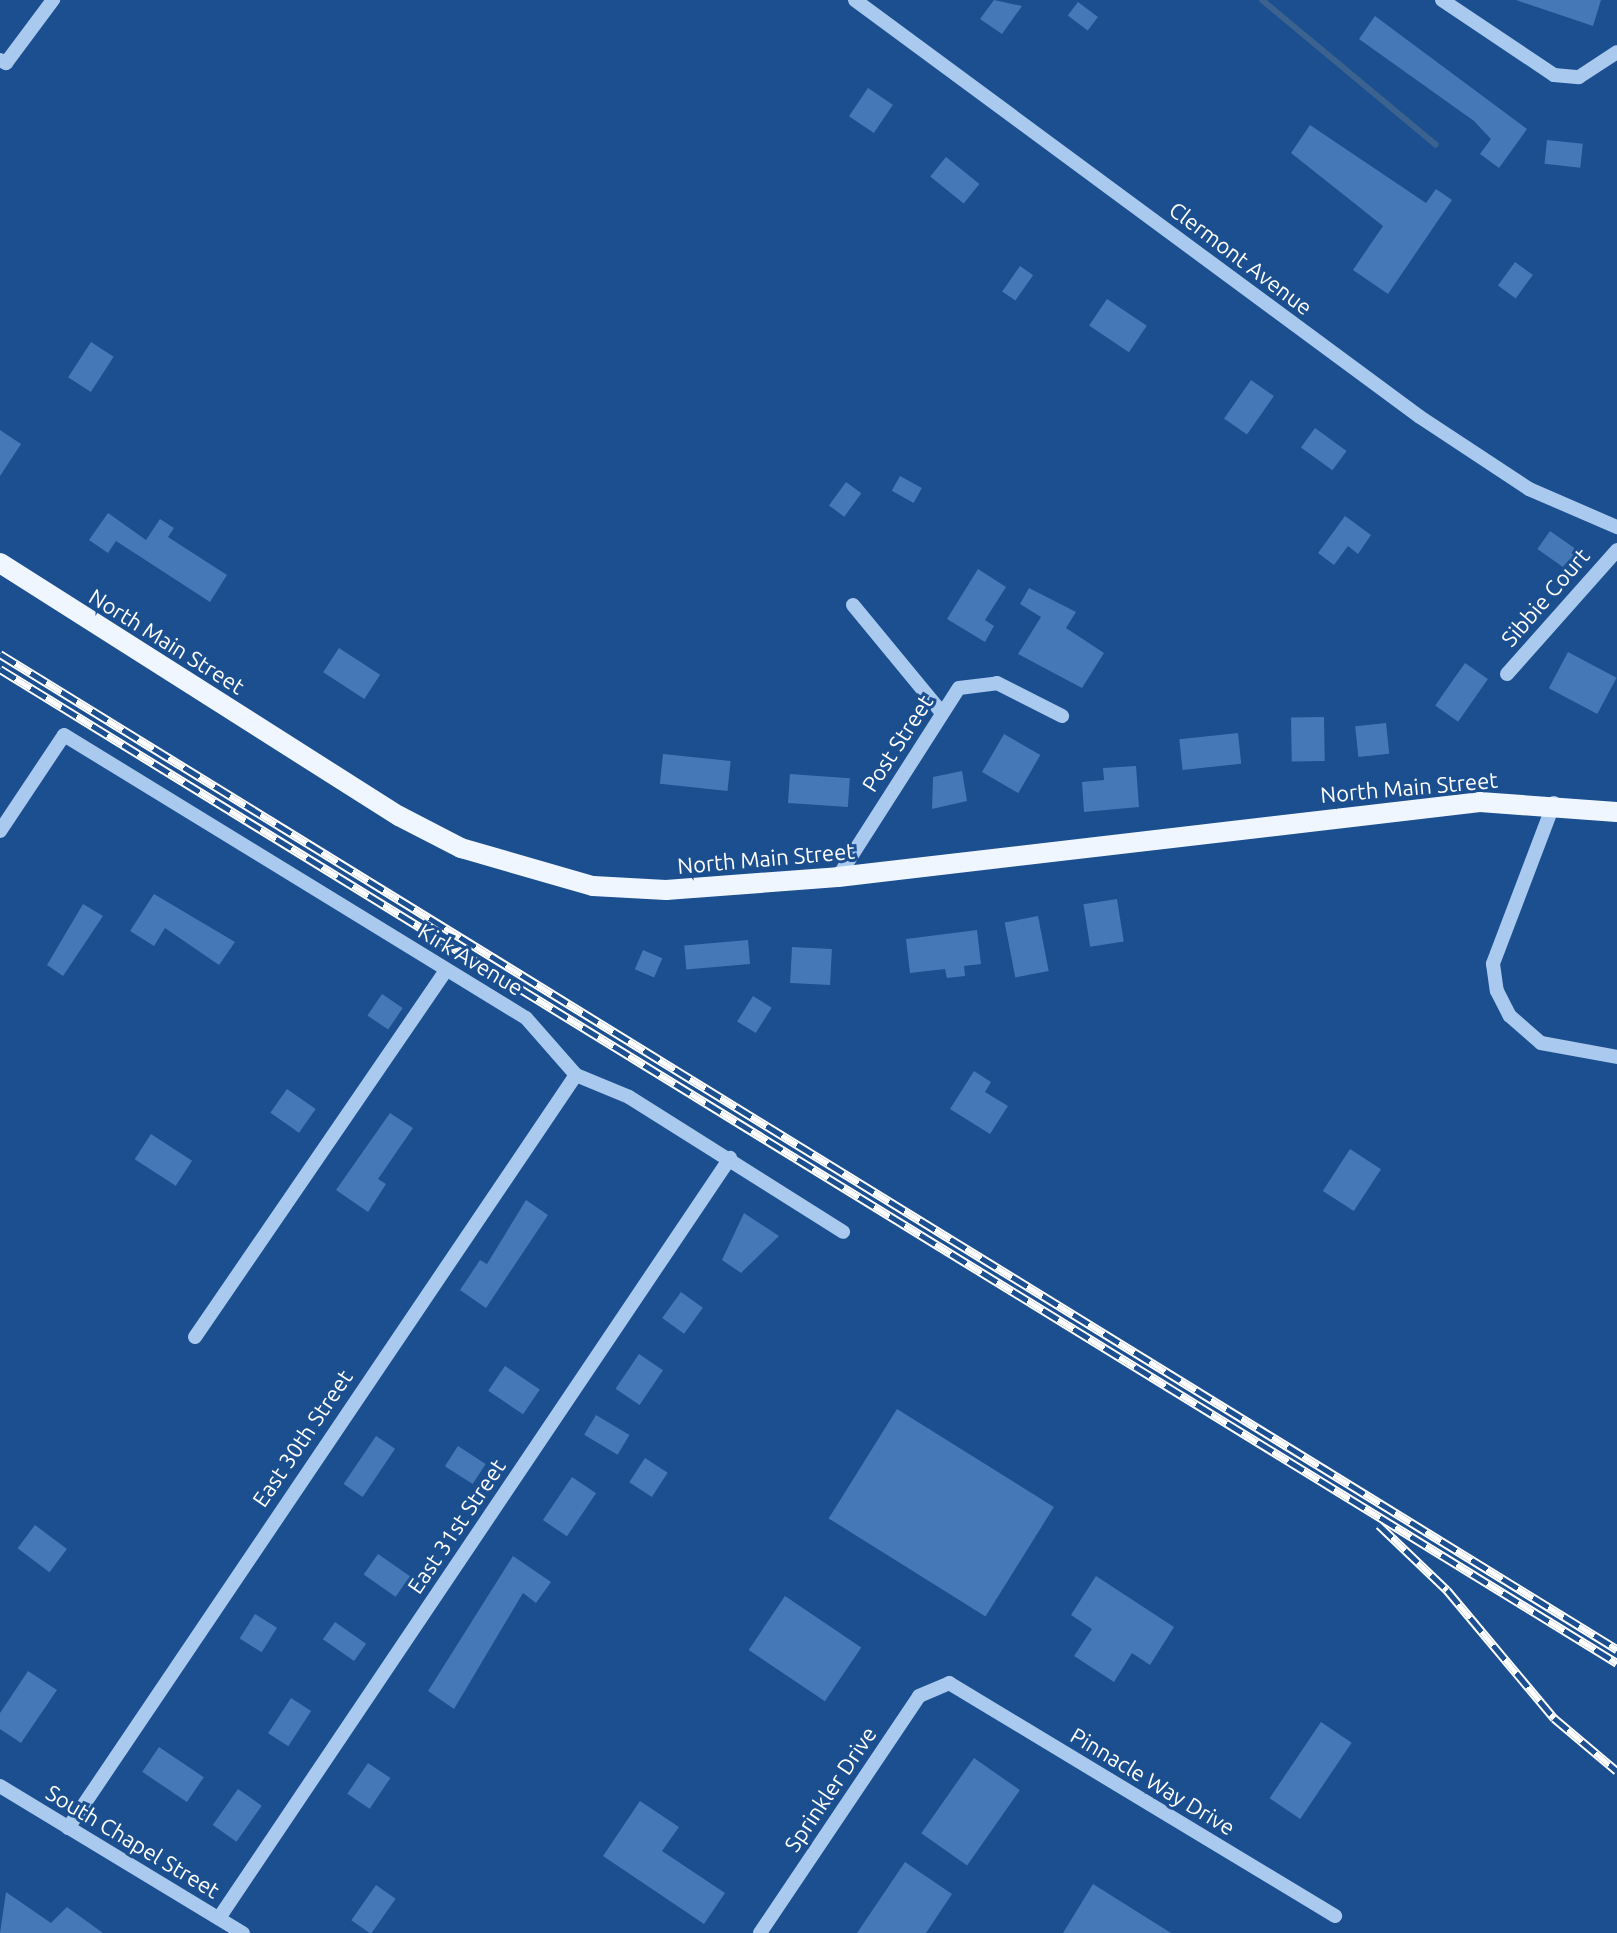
<!DOCTYPE html>
<html>
<head>
<meta charset="utf-8">
<style>
  body { margin:0 }
  #map { position:relative; width:1617px; height:1933px; overflow:hidden; background:#1b4f8f; font-family:Ubuntu,sans-serif }
  div>[style] { position:absolute }
  [style*='--x'] { left:calc(var(--x)*1px); top:calc(var(--y)*1px); width:calc(var(--w)*1px); rotate:calc(var(--a)*1deg) }
  .stream>* { height:6px; margin:-3px; padding:0 3px; transform-origin:3px; border-radius:3px; background:#3c6290 }
  .building>* { inset:0; background:#4478b7; transform-origin:0 0 }
  .minor>* { height:14px; margin:-7px; padding:0 7px; transform-origin:7px; border-radius:7px; background:#a9c9ee }
  .major>* { height:20px; margin:-10px; padding:0 10px; transform-origin:10px; border-radius:10px; background:#f0f6ff }
  .rail>* { height:9px; margin-top:-4.5px; transform-origin:0; background:repeating-linear-gradient(90deg,#1b4f8f 0 18px,#fff 0 36px); box-sizing:border-box; border-block:2px solid #fff }
  span { translate:-50% -50%; white-space:nowrap; text-align:center; line-height:1.15; -webkit-text-stroke:6px #1b4f8f; paint-order:stroke }
  .street-label { font-size:22px; color:#fff }
</style>
</head>
<body>
<div id="map">
  <div class="stream">
    <div style="--x:1262;--y:0;--w:226;--a:39.8"></div>
  </div>
  <div class="building">
    <div style="clip-path:polygon(994px 0,1022px 6px,1002px 34px,980px 19px)"></div>
    <div style="clip-path:polygon(1516px 0,1601px 0,1593px 26px)"></div>
    <div style="left:1078px;top:2px;width:25px;height:17px;rotate:37deg"></div>
    <div style="clip-path:polygon(1375px 16px,1527px 129px,1499px 168px,1480px 154px,1491px 139px,1474px 121px,1359px 39px)"></div>
    <div style="left:868px;top:88px;width:30px;height:34px;rotate:34deg"></div>
    <div style="clip-path:polygon(1310px 125px,1426px 203px,1436px 189px,1452px 200px,1388px 294px,1353px 270px,1383px 226px,1291px 153px)"></div>
    <div style="left:1547px;top:140px;width:36px;height:24px;rotate:6deg"></div>
    <div style="left:946px;top:157px;width:43px;height:25px;rotate:39deg"></div>
    <div style="left:1515px;top:262px;width:22px;height:29px;rotate:36deg"></div>
    <div style="left:1020px;top:266px;width:16px;height:31px;rotate:35deg"></div>
    <div style="left:1107px;top:299px;width:48px;height:32px;rotate:34deg"></div>
    <div style="left:91px;top:342px;width:27px;height:42px;rotate:33deg"></div>
    <div style="left:1251px;top:380px;width:28px;height:47px;rotate:35deg"></div>
    <div style="left:1315px;top:428px;width:39px;height:24px;rotate:36deg"></div>
    <div style="clip-path:polygon(0 430px,21px 444px,0 476px)"></div>
    <div style="left:900px;top:476px;width:25px;height:17px;rotate:29deg"></div>
    <div style="left:846px;top:482px;width:19px;height:29px;rotate:36deg"></div>
    <div style="clip-path:polygon(108px 513px,146px 540px,160px 519px,174px 528px,168px 537px,227px 575px,210px 602px,116px 541px,108px 553px,89px 540px)"></div>
    <div style="clip-path:polygon(1345px 516px,1371px 535px,1358px 554px,1348px 546px,1334px 565px,1318px 553px)"></div>
    <div style="left:1550px;top:531px;width:39px;height:22px;rotate:35deg"></div>
    <div style="clip-path:polygon(978px 569px,1006px 587px,985px 620px,994px 626px,985px 642px,947px 619px)"></div>
    <div style="clip-path:polygon(1029px 588px,1076px 612px,1066px 628px,1104px 653px,1082px 688px,1018px 654px,1041px 617px,1020px 604px)"></div>
    <div style="left:339px;top:648px;width:49px;height:29px;rotate:33deg"></div>
    <div style="left:1568px;top:652px;width:55px;height:41px;rotate:28deg"></div>
    <div style="left:1465px;top:663px;width:28px;height:52px;rotate:35deg"></div>
    <div style="left:1324px;top:717px;width:44px;height:33px;rotate:89deg"></div>
    <div style="left:1386px;top:723px;width:31px;height:31px;rotate:84deg"></div>
    <div style="left:1238px;top:733px;width:31px;height:59px;rotate:84deg"></div>
    <div style="left:1004px;top:734px;width:42px;height:44px;rotate:30deg"></div>
    <div style="left:663px;top:754px;width:68px;height:30px;rotate:6deg"></div>
    <div style="clip-path:polygon(1136px 766px,1139px 807px,1084px 812px,1082px 782px,1104px 780px,1103px 768px)"></div>
    <div style="clip-path:polygon(962px 771px,967px 801px,932px 809px,933px 777px)"></div>
    <div style="left:790px;top:774px;width:60px;height:29px;rotate:4deg"></div>
    <div style="clip-path:polygon(154px 894px,235px 942px,219px 965px,165px 928px,154px 946px,130px 931px)"></div>
    <div style="left:1117px;top:899px;width:43px;height:34px;rotate:81deg"></div>
    <div style="clip-path:polygon(83px 904px,103px 916px,63px 976px,47px 965px)"></div>
    <div style="left:1038px;top:916px;width:56px;height:34px;rotate:79deg"></div>
    <div style="clip-path:polygon(977px 930px,981px 964px,964px 966px,965px 976px,947px 978px,945px 969px,910px 973px,906px 939px)"></div>
    <div style="left:748px;top:940px;width:24px;height:64px;rotate:85deg"></div>
    <div style="left:792px;top:947px;width:40px;height:36px;rotate:3deg"></div>
    <div style="left:643px;top:950px;width:21px;height:21px;rotate:23deg"></div>
    <div style="left:382px;top:994px;width:25px;height:26px;rotate:34deg"></div>
    <div style="left:753px;top:996px;width:22px;height:30px;rotate:32deg"></div>
    <div style="clip-path:polygon(974px 1071px,991px 1082px,985px 1092px,1008px 1106px,990px 1134px,950px 1109px)"></div>
    <div style="left:287px;top:1089px;width:35px;height:29px;rotate:35deg"></div>
    <div style="clip-path:polygon(390px 1113px,413px 1128px,378px 1179px,386px 1184px,368px 1212px,336px 1190px)"></div>
    <div style="left:151px;top:1134px;width:49px;height:30px;rotate:33deg"></div>
    <div style="left:1350px;top:1149px;width:37px;height:50px;rotate:33deg"></div>
    <div style="clip-path:polygon(526px 1200px,548px 1215px,486px 1308px,460px 1290px,480px 1260px,487px 1264px)"></div>
    <div style="clip-path:polygon(744px 1213px,779px 1236px,741px 1273px,722px 1260px)"></div>
    <div style="left:681px;top:1292px;width:27px;height:32px;rotate:36deg"></div>
    <div style="left:639px;top:1354px;width:29px;height:42px;rotate:34deg"></div>
    <div style="left:505px;top:1366px;width:42px;height:30px;rotate:34deg"></div>
    <div style="left:897px;top:1409px;width:185px;height:129px;rotate:32deg"></div>
    <div style="left:596px;top:1415px;width:39px;height:23px;rotate:31deg"></div>
    <div style="left:376px;top:1436px;width:23px;height:58px;rotate:34deg"></div>
    <div style="left:458px;top:1446px;width:33px;height:24px;rotate:33deg"></div>
    <div style="left:645px;top:1458px;width:27px;height:29px;rotate:33deg"></div>
    <div style="left:572px;top:1477px;width:29px;height:52px;rotate:34deg"></div>
    <div style="left:35px;top:1525px;width:40px;height:29px;rotate:37deg"></div>
    <div style="left:378px;top:1554px;width:39px;height:25px;rotate:35deg"></div>
    <div style="clip-path:polygon(513px 1556px,551px 1582px,536px 1603px,523px 1593px,454px 1709px,428px 1691px)"></div>
    <div style="clip-path:polygon(1096px 1576px,1174px 1627px,1150px 1665px,1132px 1653px,1114px 1682px,1074px 1656px,1092px 1629px,1071px 1615px)"></div>
    <div style="left:785px;top:1596px;width:92px;height:65px;rotate:34deg"></div>
    <div style="left:255px;top:1614px;width:26px;height:29px;rotate:32deg"></div>
    <div style="left:335px;top:1622px;width:38px;height:21px;rotate:35deg"></div>
    <div style="clip-path:polygon(28px 1671px,57px 1690px,21px 1743px,0 1729px,0 1713px)"></div>
    <div style="left:291px;top:1698px;width:24px;height:42px;rotate:33deg"></div>
    <div style="left:1321px;top:1722px;width:37px;height:92px;rotate:34deg"></div>
    <div style="left:159px;top:1747px;width:54px;height:30px;rotate:34deg"></div>
    <div style="left:974px;top:1758px;width:56px;height:92px;rotate:35deg"></div>
    <div style="left:368px;top:1763px;width:27px;height:37px;rotate:34deg"></div>
    <div style="left:238px;top:1789px;width:29px;height:44px;rotate:35deg"></div>
    <div style="clip-path:polygon(640px 1801px,679px 1827px,662px 1851px,725px 1893px,704px 1924px,603px 1856px)"></div>
    <div style="clip-path:polygon(905px 1862px,952px 1894px,926px 1933px,857px 1933px)"></div>
    <div style="clip-path:polygon(1093px 1884px,1171px 1933px,1063px 1933px)"></div>
    <div style="left:376px;top:1885px;width:24px;height:43px;rotate:35deg"></div>
    <div style="clip-path:polygon(6px 1892px,51px 1923px,67px 1907px,103px 1933px,0 1933px)"></div>
  </div>
  <div class="minor">
    <div style="--x:855;--y:0;--w:702;--a:36.43"></div>
    <div style="--x:1420;--y:417;--w:131;--a:33.4"></div>
    <div style="--x:1529;--y:489;--w:96;--a:23.4"></div>
    <div style="--x:1442;--y:0;--w:135;--a:33.8"></div>
    <div style="--x:1554;--y:75;--w:25;--a:5"></div>
    <div style="--x:1579;--y:77;--w:45;--a:-33.3"></div>
    <div style="--x:0;--y:60;--w:7;--a:27"></div>
    <div style="--x:6;--y:63;--w:79;--a:-53.3"></div>
    <div style="--x:853;--y:605;--w:140;--a:50.5"></div>
    <div style="--x:1507;--y:674;--w:166;--a:-48.4"></div>
    <div style="--x:1554;--y:803;--w:172;--a:110.8"></div>
    <div style="--x:1493;--y:964;--w:27;--a:82"></div>
    <div style="--x:1497;--y:991;--w:28;--a:63"></div>
    <div style="--x:1510;--y:1016;--w:41;--a:41.1"></div>
    <div style="--x:1541;--y:1043;--w:77;--a:10.4"></div>
    <div style="--x:0;--y:831;--w:115;--a:-56.3"></div>
    <div style="--x:64;--y:735;--w:542;--a:31.49"></div>
    <div style="--x:526;--y:1018;--w:76;--a:48.7"></div>
    <div style="--x:576;--y:1075;--w:57;--a:22.5"></div>
    <div style="--x:629;--y:1097;--w:253;--a:32.2"></div>
    <div style="--x:838;--y:877;--w:224;--a:-57.4"></div>
    <div style="--x:959;--y:688;--w:38;--a:-7"></div>
    <div style="--x:997;--y:683;--w:73;--a:26.9"></div>
    <div style="--x:195;--y:1337;--w:445;--a:-55.6"></div>
    <div style="--x:0;--y:1786;--w:284;--a:31.2"></div>
    <div style="--x:68;--y:1828;--w:908;--a:-56"></div>
    <div style="--x:219;--y:1918;--w:916;--a:-56.08"></div>
    <div style="--x:760;--y:1933;--w:285;--a:-56.1"></div>
    <div style="--x:919;--y:1696;--w:33;--a:-23"></div>
    <div style="--x:949;--y:1683;--w:451;--a:31.1"></div>
  </div>
  <div class="major">
    <div style="--x:0;--y:563;--w:472;--a:32.4"></div>
    <div style="--x:399;--y:816;--w:70;--a:27.3"></div>
    <div style="--x:461;--y:848;--w:137;--a:16.1"></div>
    <div style="--x:593;--y:886;--w:73;--a:3.1"></div>
    <div style="--x:666;--y:890;--w:172;--a:-4.3"></div>
    <div style="--x:838;--y:877;--w:646;--a:-6.66"></div>
    <div style="--x:1480;--y:802;--w:137;--a:4.2"></div>
  </div>
  <div class="rail">
    <div style="--x:0;--y:654;--w:1899;--a:31.61"></div>
    <div style="--x:0;--y:669;--w:1898;--a:31.58"></div>
    <div style="--x:1379;--y:1525;--w:94;--a:43.7"></div>
    <div style="--x:1447;--y:1590;--w:167;--a:50.1"></div>
    <div style="--x:1554;--y:1718;--w:82;--a:40.1"></div>
  </div>
  <div class="street-label">
    <span style="left:1241px;top:258px;rotate:37deg">Clermont Avenue</span>
    <span style="left:1545px;top:597px;rotate:-49deg">Sibbie Court</span>
    <span style="left:167px;top:641px;rotate:32deg">North Main Street</span>
    <span style="left:897px;top:743px;rotate:-57deg">Post Street</span>
    <span style="left:1409px;top:787px;rotate:-5deg">North Main Street</span>
    <span style="left:766px;top:858px;rotate:-5deg">North Main Street</span>
    <span style="left:471px;top:959px;rotate:31deg">Kirk Avenue</span>
    <span style="left:302px;top:1438px;rotate:-56deg">East 30th Street</span>
    <span style="left:456px;top:1526px;rotate:-56deg">East 31st Street</span>
    <span style="left:1153px;top:1781px;rotate:31deg">Pinnacle Way Drive</span>
    <span style="left:830px;top:1789px;rotate:-56deg">Sprinkler Drive</span>
    <span style="left:133px;top:1841px;rotate:31deg">South Chapel Street</span>
  </div>
</div>
</body>
</html>
